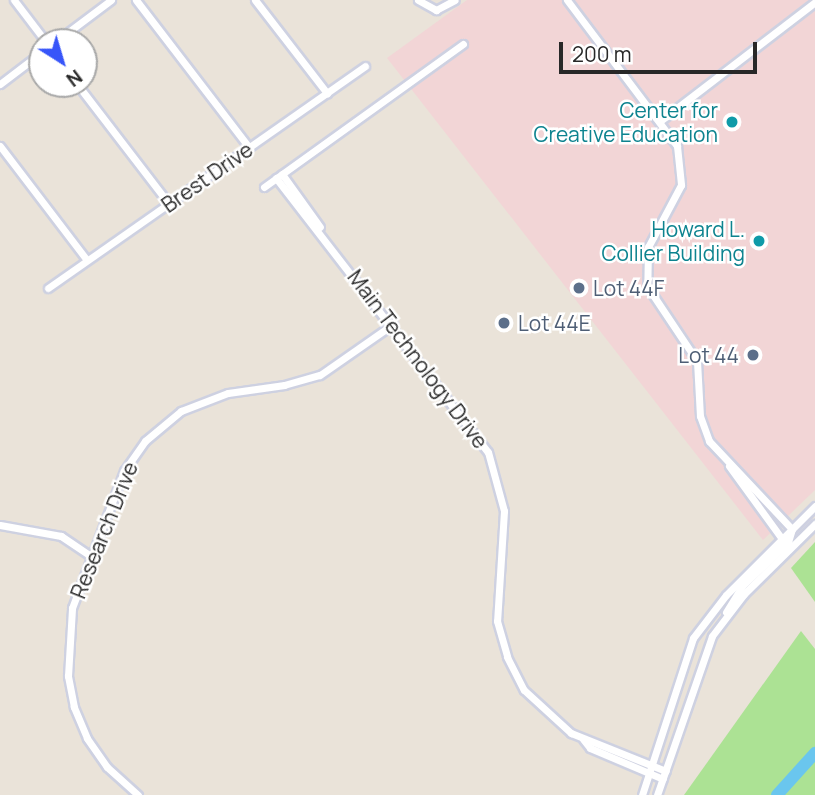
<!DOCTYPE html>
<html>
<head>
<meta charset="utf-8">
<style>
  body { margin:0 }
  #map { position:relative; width:815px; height:795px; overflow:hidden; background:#eae3d9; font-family:Manrope,sans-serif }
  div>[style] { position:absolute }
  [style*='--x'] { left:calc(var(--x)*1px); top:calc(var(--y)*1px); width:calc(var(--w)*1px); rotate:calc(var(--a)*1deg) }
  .medical>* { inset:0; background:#f2d5d6 }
  .green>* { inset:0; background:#ace294 }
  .river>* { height:12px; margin:-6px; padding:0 6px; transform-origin:6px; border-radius:6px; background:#6ac6ee }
  .roads { filter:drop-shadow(2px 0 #ced1e1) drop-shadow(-2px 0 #ced1e1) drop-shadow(0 2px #ced1e1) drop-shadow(0 -2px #ced1e1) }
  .minor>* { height:7px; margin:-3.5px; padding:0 3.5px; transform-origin:3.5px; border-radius:3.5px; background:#fff }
  .dots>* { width:19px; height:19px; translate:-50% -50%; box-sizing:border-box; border:4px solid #fff; border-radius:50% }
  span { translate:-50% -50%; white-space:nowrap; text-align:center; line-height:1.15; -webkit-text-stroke:5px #fff; paint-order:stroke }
  .culture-label { font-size:21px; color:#0d838f }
  .right { translate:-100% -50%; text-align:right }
  .street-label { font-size:21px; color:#282828 }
  .service-label { font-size:21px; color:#4e5e75 }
  .left { translate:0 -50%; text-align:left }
  .north { position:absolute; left:28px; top:28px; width:70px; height:70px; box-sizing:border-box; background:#fff; border:2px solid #a9a9a9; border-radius:50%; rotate:143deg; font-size:19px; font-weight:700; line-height:28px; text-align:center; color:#282828 }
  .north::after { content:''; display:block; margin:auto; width:24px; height:32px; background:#3755f9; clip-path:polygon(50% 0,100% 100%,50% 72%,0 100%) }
  .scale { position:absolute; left:559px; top:42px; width:198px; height:32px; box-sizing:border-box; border:4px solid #282828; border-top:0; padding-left:9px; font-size:21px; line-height:24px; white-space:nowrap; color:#282828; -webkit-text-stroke:5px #fff; paint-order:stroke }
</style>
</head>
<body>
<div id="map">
  <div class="medical">
    <div style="clip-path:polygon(467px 0,815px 0,815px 490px,763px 540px,387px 58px)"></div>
  </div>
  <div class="green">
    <div style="clip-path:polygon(815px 542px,815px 602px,791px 568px)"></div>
    <div style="clip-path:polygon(801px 631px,815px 649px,815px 795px,684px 795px)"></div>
  </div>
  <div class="river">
    <div style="--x:777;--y:795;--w:57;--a:-47.9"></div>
  </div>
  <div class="roads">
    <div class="minor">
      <div style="--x:14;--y:0;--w:53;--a:52.7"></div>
      <div style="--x:136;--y:0;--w:185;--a:52.5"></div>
      <div style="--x:255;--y:0;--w:118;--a:52.3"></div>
      <div style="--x:418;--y:0;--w:21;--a:29"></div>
      <div style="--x:436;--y:10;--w:21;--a:-28"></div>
      <div style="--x:567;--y:0;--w:183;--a:53"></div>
      <div style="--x:677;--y:146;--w:39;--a:84"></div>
      <div style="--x:681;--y:185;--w:70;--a:118"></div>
      <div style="--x:648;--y:247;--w:39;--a:91"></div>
      <div style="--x:647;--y:286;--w:90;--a:56.3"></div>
      <div style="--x:697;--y:361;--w:55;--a:86.9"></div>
      <div style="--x:700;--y:416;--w:27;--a:70"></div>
      <div style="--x:709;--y:441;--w:121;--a:46.7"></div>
      <div style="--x:55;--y:42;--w:70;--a:-36.9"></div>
      <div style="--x:0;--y:84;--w:53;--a:-37.3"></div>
      <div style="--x:77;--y:84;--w:151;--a:52.5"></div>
      <div style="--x:660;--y:121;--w:195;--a:-37.5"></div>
      <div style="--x:0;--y:146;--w:143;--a:52.7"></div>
      <div style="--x:282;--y:174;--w:65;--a:54.4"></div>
      <div style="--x:276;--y:178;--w:346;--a:52.3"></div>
      <div style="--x:488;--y:452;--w:61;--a:74.8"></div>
      <div style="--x:504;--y:511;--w:110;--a:93.6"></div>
      <div style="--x:497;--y:621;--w:37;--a:74"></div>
      <div style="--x:507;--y:657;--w:37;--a:63"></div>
      <div style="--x:524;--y:690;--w:64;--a:42.5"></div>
      <div style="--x:571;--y:733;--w:102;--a:21.8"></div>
      <div style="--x:264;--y:187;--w:245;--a:-35.7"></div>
      <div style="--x:48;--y:288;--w:387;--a:-35"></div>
      <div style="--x:729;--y:466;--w:90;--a:54"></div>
      <div style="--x:0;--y:525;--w:62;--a:10.2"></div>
      <div style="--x:61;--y:536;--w:36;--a:34"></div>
      <div style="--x:726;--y:612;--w:31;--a:-58"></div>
      <div style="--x:742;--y:586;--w:64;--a:-43.7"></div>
      <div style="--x:788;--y:542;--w:14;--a:-73"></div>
      <div style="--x:583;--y:739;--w:11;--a:52"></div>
      <div style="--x:590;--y:748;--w:79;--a:23"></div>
      <div style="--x:138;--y:795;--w:42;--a:-137.9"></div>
      <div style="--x:107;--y:767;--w:35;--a:-125"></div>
      <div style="--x:87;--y:738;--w:34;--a:-113"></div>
      <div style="--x:74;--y:707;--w:32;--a:-101"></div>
      <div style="--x:68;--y:676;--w:68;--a:-86.6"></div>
      <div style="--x:72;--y:608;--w:147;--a:-69.2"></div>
      <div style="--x:124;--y:471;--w:37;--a:-55"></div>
      <div style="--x:145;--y:441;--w:47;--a:-39.8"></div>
      <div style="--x:181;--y:411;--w:50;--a:-21"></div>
      <div style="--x:228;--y:393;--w:57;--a:-8.1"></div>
      <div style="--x:284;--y:385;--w:37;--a:-16"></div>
      <div style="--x:320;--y:375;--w:89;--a:-34.9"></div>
      <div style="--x:642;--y:795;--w:165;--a:-72"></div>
      <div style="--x:693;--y:638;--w:54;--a:-52.5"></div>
      <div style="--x:726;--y:595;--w:126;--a:-45"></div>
      <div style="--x:657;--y:795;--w:168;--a:-70.9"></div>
      <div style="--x:712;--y:636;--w:53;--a:-52.7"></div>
      <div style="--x:744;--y:594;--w:100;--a:-44.6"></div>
    </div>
  </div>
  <div class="dots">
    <div style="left:732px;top:122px;background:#0f9aa8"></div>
    <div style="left:759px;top:241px;background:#0f9aa8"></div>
    <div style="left:579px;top:288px;background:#5c6f8a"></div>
    <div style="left:504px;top:323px;background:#5c6f8a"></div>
    <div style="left:753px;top:355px;background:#5c6f8a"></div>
  </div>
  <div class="culture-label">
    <span class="right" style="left:718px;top:122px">Center for<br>Creative Education</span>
    <span class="right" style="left:745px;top:241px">Howard L.<br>Collier Building</span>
  </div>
  <div class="street-label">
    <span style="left:207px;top:177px;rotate:-35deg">Brest Drive</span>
    <span style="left:418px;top:359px;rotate:53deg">Main Technology Drive</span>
    <span style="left:104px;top:530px;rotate:-68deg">Research Drive</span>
  </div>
  <div class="service-label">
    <span class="left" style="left:593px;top:288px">Lot 44F</span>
    <span class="left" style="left:518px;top:323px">Lot 44E</span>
    <span class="right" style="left:739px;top:355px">Lot 44</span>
  </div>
  <div class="north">N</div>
  <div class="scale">200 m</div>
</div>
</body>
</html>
